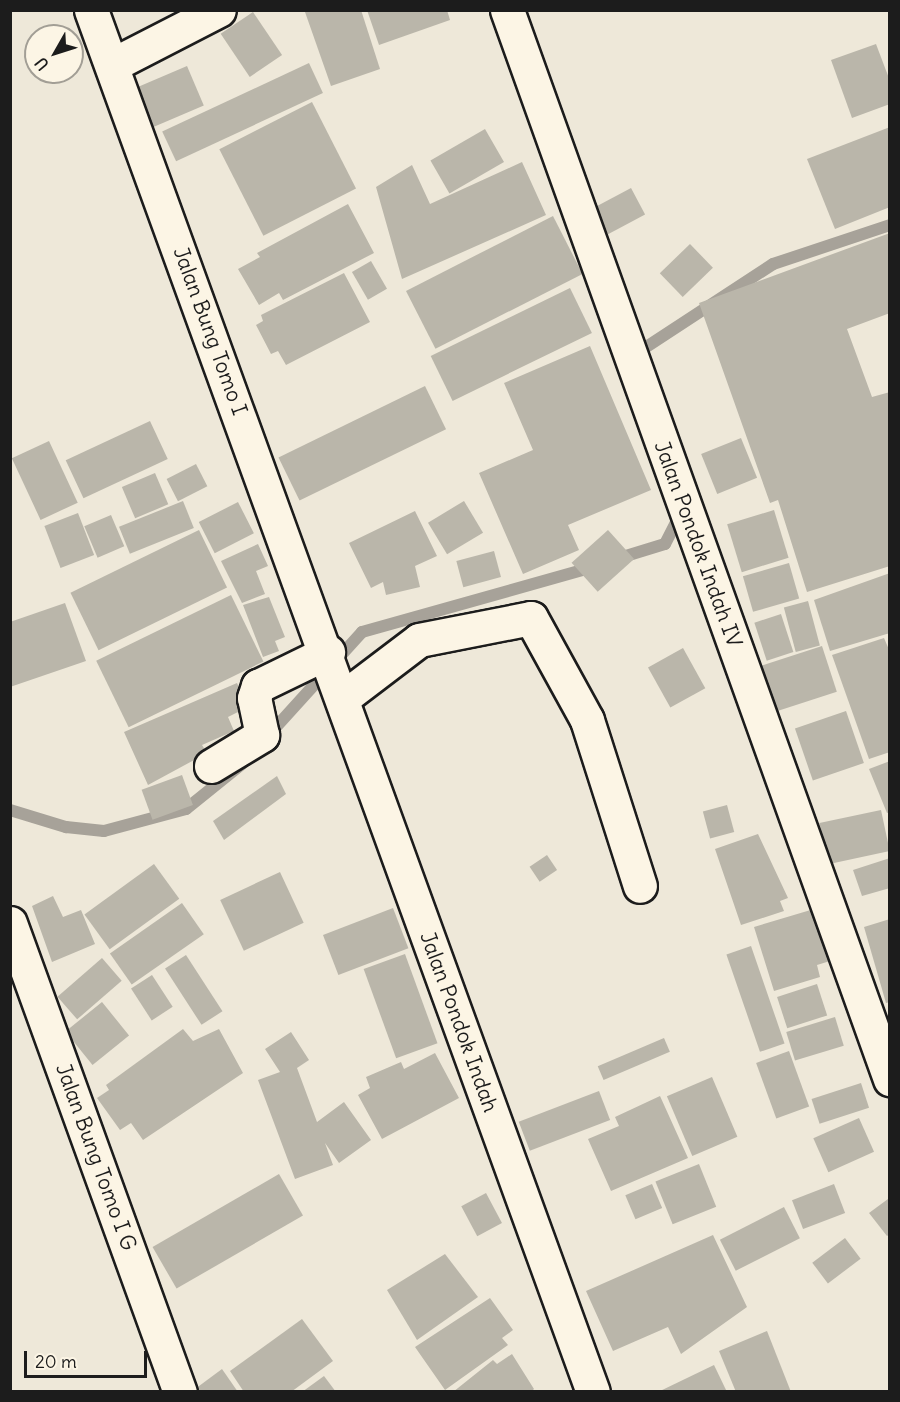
<!DOCTYPE html>
<html>
<head>
<meta charset="utf-8">
<style>
  body { margin:0 }
  #map { position:relative; width:900px; height:1402px; overflow:hidden; background:#eee8d9; font-family:Delius,sans-serif }
  div>[style] { position:absolute }
  [style*='--x'] { left:calc(var(--x)*1px); top:calc(var(--y)*1px); width:calc(var(--w)*1px); rotate:calc(var(--a)*1deg) }
  .stream>* { height:12px; margin:-6px; padding:0 6px; transform-origin:6px; border-radius:6px; background:#a7a299 }
  .building>* { inset:0; background:#bab6aa; transform-origin:0 0 }
  .roads { filter:drop-shadow(2px 0 #1c1c1c) drop-shadow(-2px 0 #1c1c1c) drop-shadow(0 2px #1c1c1c) drop-shadow(0 -2px #1c1c1c) }
  .minor>* { height:33px; margin:-16.5px; padding:0 16.5px; transform-origin:16.5px; border-radius:16.5px; background:#fcf5e5 }
  span { translate:-50% -50%; white-space:nowrap; text-align:center; line-height:1.15; -webkit-text-stroke:5px #fcf5e5; paint-order:stroke }
  .street-label { font-size:21px; color:#1c1c1c }
  .frame { position:absolute; inset:0; border:12px solid #1c1c1c; pointer-events:none }
  .north { position:absolute; left:24px; top:24px; width:60px; height:60px; box-sizing:border-box; background:#fcf5e5; border:2px solid #a29e95; border-radius:50%; rotate:231deg; font-size:16px; font-weight:700; line-height:24px; text-align:center; color:#1c1c1c }
  .north::after { content:''; display:block; margin:auto; width:21px; height:27px; background:#1c1c1c; clip-path:polygon(50% 0,100% 100%,50% 72%,0 100%) }
  .scale { position:absolute; left:24px; top:1351px; width:123px; height:27px; box-sizing:border-box; border:3px solid #1c1c1c; border-top:0; padding-left:8px; font-size:18px; line-height:21px; white-space:nowrap; color:#1c1c1c; -webkit-text-stroke:4px #fcf5e5; paint-order:stroke }
</style>
</head>
<body>
<div id="map">
  <div class="stream">
    <div style="--x:634;--y:355;--w:166;--a:-33.2"></div>
    <div style="--x:773;--y:264;--w:123;--a:-18.4"></div>
    <div style="--x:616;--y:559;--w:51;--a:-17"></div>
    <div style="--x:665;--y:544;--w:34;--a:-63"></div>
    <div style="--x:266;--y:738;--w:143;--a:-47.8"></div>
    <div style="--x:362;--y:632;--w:241;--a:-15.7"></div>
    <div style="--x:10;--y:810;--w:59;--a:16.9"></div>
    <div style="--x:66;--y:827;--w:38;--a:6"></div>
    <div style="--x:104;--y:831;--w:85;--a:-15"></div>
    <div style="--x:186;--y:809;--w:72;--a:-38.8"></div>
  </div>
  <div class="building">
    <div style="clip-path:polygon(361px 10px,380px 69px,331px 86px,305px 12px)"></div>
    <div style="clip-path:polygon(367px 10px,447px 10px,450px 20px,379px 45px)"></div>
    <div style="left:253px;top:12px;width:52px;height:39px;rotate:56deg"></div>
    <div style="clip-path:polygon(876px 44px,890px 81px,890px 104px,852px 118px,831px 60px)"></div>
    <div style="left:309px;top:63px;width:33px;height:162px;rotate:65deg"></div>
    <div style="left:187px;top:66px;width:43px;height:56px;rotate:67deg"></div>
    <div style="left:312px;top:102px;width:97px;height:104px;rotate:63deg"></div>
    <div style="clip-path:polygon(890px 127px,890px 207px,835px 229px,807px 159px)"></div>
    <div style="left:485px;top:129px;width:38px;height:63px;rotate:60deg"></div>
    <div style="clip-path:polygon(522px 162px,546px 215px,402px 279px,376px 187px,412px 165px,430px 204px)"></div>
    <div style="left:631px;top:188px;width:30px;height:42px;rotate:62deg"></div>
    <div style="clip-path:polygon(348px 204px,374px 253px,283px 300px,279px 293px,259px 305px,238px 269px,260px 257px,257px 253px)"></div>
    <div style="left:553px;top:216px;width:65px;height:165px;rotate:63deg"></div>
    <div style="clip-path:polygon(890px 233px,890px 313px,847px 329px,872px 397px,890px 392px,890px 566px,807px 592px,778px 500px,770px 503px,699px 303px)"></div>
    <div style="left:690px;top:244px;width:33px;height:42px;rotate:46deg"></div>
    <div style="left:371px;top:261px;width:32px;height:22px;rotate:60deg"></div>
    <div style="clip-path:polygon(344px 273px,370px 322px,286px 365px,278px 351px,271px 354px,256px 325px,263px 321px,261px 315px)"></div>
    <div style="left:570px;top:288px;width:50px;height:155px;rotate:64deg"></div>
    <div style="clip-path:polygon(590px 346px,651px 490px,568px 525px,579px 550px,523px 574px,479px 473px,533px 450px,504px 383px)"></div>
    <div style="left:425px;top:386px;width:48px;height:163px;rotate:64deg"></div>
    <div style="left:150px;top:421px;width:42px;height:93px;rotate:65deg"></div>
    <div style="left:741px;top:438px;width:43px;height:43px;rotate:68deg"></div>
    <div style="left:49px;top:441px;width:68px;height:41px;rotate:65deg"></div>
    <div style="left:196px;top:464px;width:25px;height:33px;rotate:63deg"></div>
    <div style="left:155px;top:473px;width:34px;height:36px;rotate:67deg"></div>
    <div style="left:183px;top:501px;width:29px;height:69px;rotate:68deg"></div>
    <div style="left:464px;top:501px;width:37px;height:42px;rotate:59deg"></div>
    <div style="left:238px;top:502px;width:35px;height:44px;rotate:63deg"></div>
    <div style="left:774px;top:510px;width:50px;height:49px;rotate:73deg"></div>
    <div style="clip-path:polygon(415px 511px,437px 556px,415px 566px,420px 587px,386px 595px,383px 582px,371px 588px,349px 543px)"></div>
    <div style="left:78px;top:513px;width:45px;height:36px;rotate:69deg"></div>
    <div style="left:111px;top:515px;width:34px;height:29px;rotate:67deg"></div>
    <div style="left:199px;top:530px;width:64px;height:143px;rotate:64deg"></div>
    <div style="left:608px;top:530px;width:39px;height:49px;rotate:48deg"></div>
    <div style="clip-path:polygon(258px 544px,268px 566px,256px 571px,265px 594px,242px 603px,221px 561px)"></div>
    <div style="left:494px;top:551px;width:27px;height:39px;rotate:75deg"></div>
    <div style="left:789px;top:563px;width:37px;height:48px;rotate:74deg"></div>
    <div style="clip-path:polygon(890px 573px,890px 633px,830px 651px,814px 600px)"></div>
    <div style="left:231px;top:595px;width:74px;height:150px;rotate:64deg"></div>
    <div style="clip-path:polygon(269px 597px,285px 637px,275px 641px,279px 651px,263px 657px,243px 605px)"></div>
    <div style="left:808px;top:601px;width:46px;height:25px;rotate:75deg"></div>
    <div style="clip-path:polygon(65px 603px,86px 661px,10px 687px,10px 622px)"></div>
    <div style="left:781px;top:614px;width:40px;height:28px;rotate:72deg"></div>
    <div style="clip-path:polygon(884px 638px,890px 652px,890px 752px,869px 759px,832px 655px)"></div>
    <div style="left:822px;top:646px;width:48px;height:64px;rotate:72deg"></div>
    <div style="left:683px;top:648px;width:46px;height:40px;rotate:61deg"></div>
    <div style="clip-path:polygon(237px 683px,248px 707px,228px 717px,234px 731px,202px 745px,207px 753px,148px 785px,124px 732px)"></div>
    <div style="left:846px;top:711px;width:55px;height:54px;rotate:71deg"></div>
    <div style="clip-path:polygon(890px 761px,890px 812px,887px 813px,869px 769px)"></div>
    <div style="left:182px;top:775px;width:32px;height:43px;rotate:70deg"></div>
    <div style="clip-path:polygon(277px 776px,286px 794px,224px 840px,213px 821px)"></div>
    <div style="left:727px;top:805px;width:28px;height:25px;rotate:75deg"></div>
    <div style="left:881px;top:810px;width:42px;height:63px;rotate:78deg"></div>
    <div style="clip-path:polygon(758px 834px,788px 898px,780px 901px,784px 911px,741px 925px,715px 849px)"></div>
    <div style="left:547px;top:855px;width:18px;height:21px;rotate:56deg"></div>
    <div style="clip-path:polygon(890px 858px,890px 888px,862px 896px,853px 870px)"></div>
    <div style="left:154px;top:864px;width:43px;height:86px;rotate:54deg"></div>
    <div style="left:280px;top:872px;width:56px;height:66px;rotate:65deg"></div>
    <div style="clip-path:polygon(53px 896px,63px 917px,81px 910px,95px 944px,52px 962px,32px 906px)"></div>
    <div style="left:182px;top:903px;width:38px;height:88px;rotate:55deg"></div>
    <div style="left:393px;top:908px;width:43px;height:75px;rotate:69deg"></div>
    <div style="clip-path:polygon(814px 909px,830px 961px,817px 965px,820px 977px,774px 991px,754px 927px)"></div>
    <div style="clip-path:polygon(890px 919px,890px 1002px,886px 1003px,864px 927px)"></div>
    <div style="left:751px;top:946px;width:103px;height:26px;rotate:71deg"></div>
    <div style="left:405px;top:954px;width:95px;height:44px;rotate:70deg"></div>
    <div style="left:186px;top:955px;width:67px;height:25px;rotate:57deg"></div>
    <div style="left:102px;top:958px;width:30px;height:59px;rotate:49deg"></div>
    <div style="left:152px;top:975px;width:38px;height:25px;rotate:57deg"></div>
    <div style="left:817px;top:984px;width:33px;height:42px;rotate:72deg"></div>
    <div style="left:102px;top:1002px;width:43px;height:47px;rotate:51deg"></div>
    <div style="left:835px;top:1017px;width:30px;height:51px;rotate:73deg"></div>
    <div style="clip-path:polygon(183px 1029px,193px 1041px,219px 1029px,243px 1073px,143px 1140px,131px 1123px,120px 1130px,97px 1098px,109px 1090px,106px 1085px)"></div>
    <div style="clip-path:polygon(291px 1032px,309px 1060px,297px 1068px,317px 1122px,344px 1102px,371px 1140px,339px 1163px,325px 1143px,333px 1165px,295px 1179px,258px 1080px,280px 1072px,265px 1049px)"></div>
    <div style="left:664px;top:1038px;width:15px;height:72px;rotate:67deg"></div>
    <div style="left:789px;top:1051px;width:59px;height:35px;rotate:70deg"></div>
    <div style="clip-path:polygon(435px 1053px,459px 1098px,382px 1139px,358px 1095px,370px 1088px,366px 1077px,401px 1062px,404px 1069px)"></div>
    <div style="left:712px;top:1077px;width:65px;height:49px;rotate:67deg"></div>
    <div style="left:861px;top:1083px;width:26px;height:52px;rotate:72deg"></div>
    <div style="left:599px;top:1091px;width:31px;height:86px;rotate:69deg"></div>
    <div style="clip-path:polygon(660px 1096px,688px 1158px,611px 1191px,588px 1139px,619px 1126px,615px 1117px)"></div>
    <div style="left:859px;top:1118px;width:37px;height:50px;rotate:66deg"></div>
    <div style="left:699px;top:1164px;width:46px;height:47px;rotate:68deg"></div>
    <div style="left:279px;top:1174px;width:48px;height:146px;rotate:60deg"></div>
    <div style="left:652px;top:1184px;width:26px;height:29px;rotate:67deg"></div>
    <div style="left:834px;top:1184px;width:31px;height:45px;rotate:69deg"></div>
    <div style="left:486px;top:1193px;width:34px;height:28px;rotate:62deg"></div>
    <div style="clip-path:polygon(888px 1199px,890px 1234px,887px 1236px,869px 1213px)"></div>
    <div style="left:784px;top:1207px;width:35px;height:72px;rotate:63deg"></div>
    <div style="clip-path:polygon(713px 1235px,747px 1307px,681px 1354px,668px 1327px,613px 1351px,586px 1291px)"></div>
    <div style="left:845px;top:1238px;width:26px;height:41px;rotate:53deg"></div>
    <div style="clip-path:polygon(445px 1254px,478px 1297px,417px 1340px,387px 1290px)"></div>
    <div style="clip-path:polygon(490px 1298px,513px 1330px,502px 1338px,508px 1345px,445px 1390px,415px 1347px)"></div>
    <div style="clip-path:polygon(302px 1319px,333px 1361px,291px 1392px,244px 1392px,230px 1371px)"></div>
    <div style="clip-path:polygon(767px 1331px,791px 1392px,736px 1392px,719px 1351px)"></div>
    <div style="clip-path:polygon(512px 1354px,534px 1389px,531px 1392px,453px 1392px,493px 1360px,497px 1364px)"></div>
    <div style="clip-path:polygon(714px 1365px,727px 1392px,658px 1392px)"></div>
    <div style="clip-path:polygon(222px 1369px,238px 1392px,196px 1392px,195px 1389px)"></div>
    <div style="clip-path:polygon(324px 1376px,336px 1392px,302px 1392px)"></div>
  </div>
  <div class="roads">
    <div class="minor">
      <div style="--x:91;--y:10;--w:1470;--a:70.04"></div>
      <div style="--x:507;--y:10;--w:1136;--a:70.29"></div>
      <div style="--x:112;--y:65;--w:120;--a:-27.2"></div>
      <div style="--x:344;--y:697;--w:94;--a:-37.2"></div>
      <div style="--x:419;--y:640;--w:114;--a:-11.1"></div>
      <div style="--x:531;--y:618;--w:116;--a:61.2"></div>
      <div style="--x:587;--y:720;--w:174;--a:72.3"></div>
      <div style="--x:211;--y:766;--w:60;--a:-31.3"></div>
      <div style="--x:262;--y:735;--w:38;--a:-102"></div>
      <div style="--x:254;--y:698;--w:13;--a:-72"></div>
      <div style="--x:258;--y:686;--w:78;--a:-25.9"></div>
      <div style="--x:10;--y:923;--w:499;--a:70.1"></div>
    </div>
  </div>
  <div class="street-label">
    <span style="left:210px;top:331px;rotate:70deg">Jalan Bung Tomo I</span>
    <span style="left:698px;top:544px;rotate:70deg">Jalan Pondok Indah IV</span>
    <span style="left:459px;top:1022px;rotate:70deg">Jalan Pondok Indah</span>
    <span style="left:96px;top:1157px;rotate:70deg">Jalan Bung Tomo I G</span>
  </div>
  <div class="frame"></div>
  <div class="north">U</div>
  <div class="scale">20 m</div>
</div>
</body>
</html>
